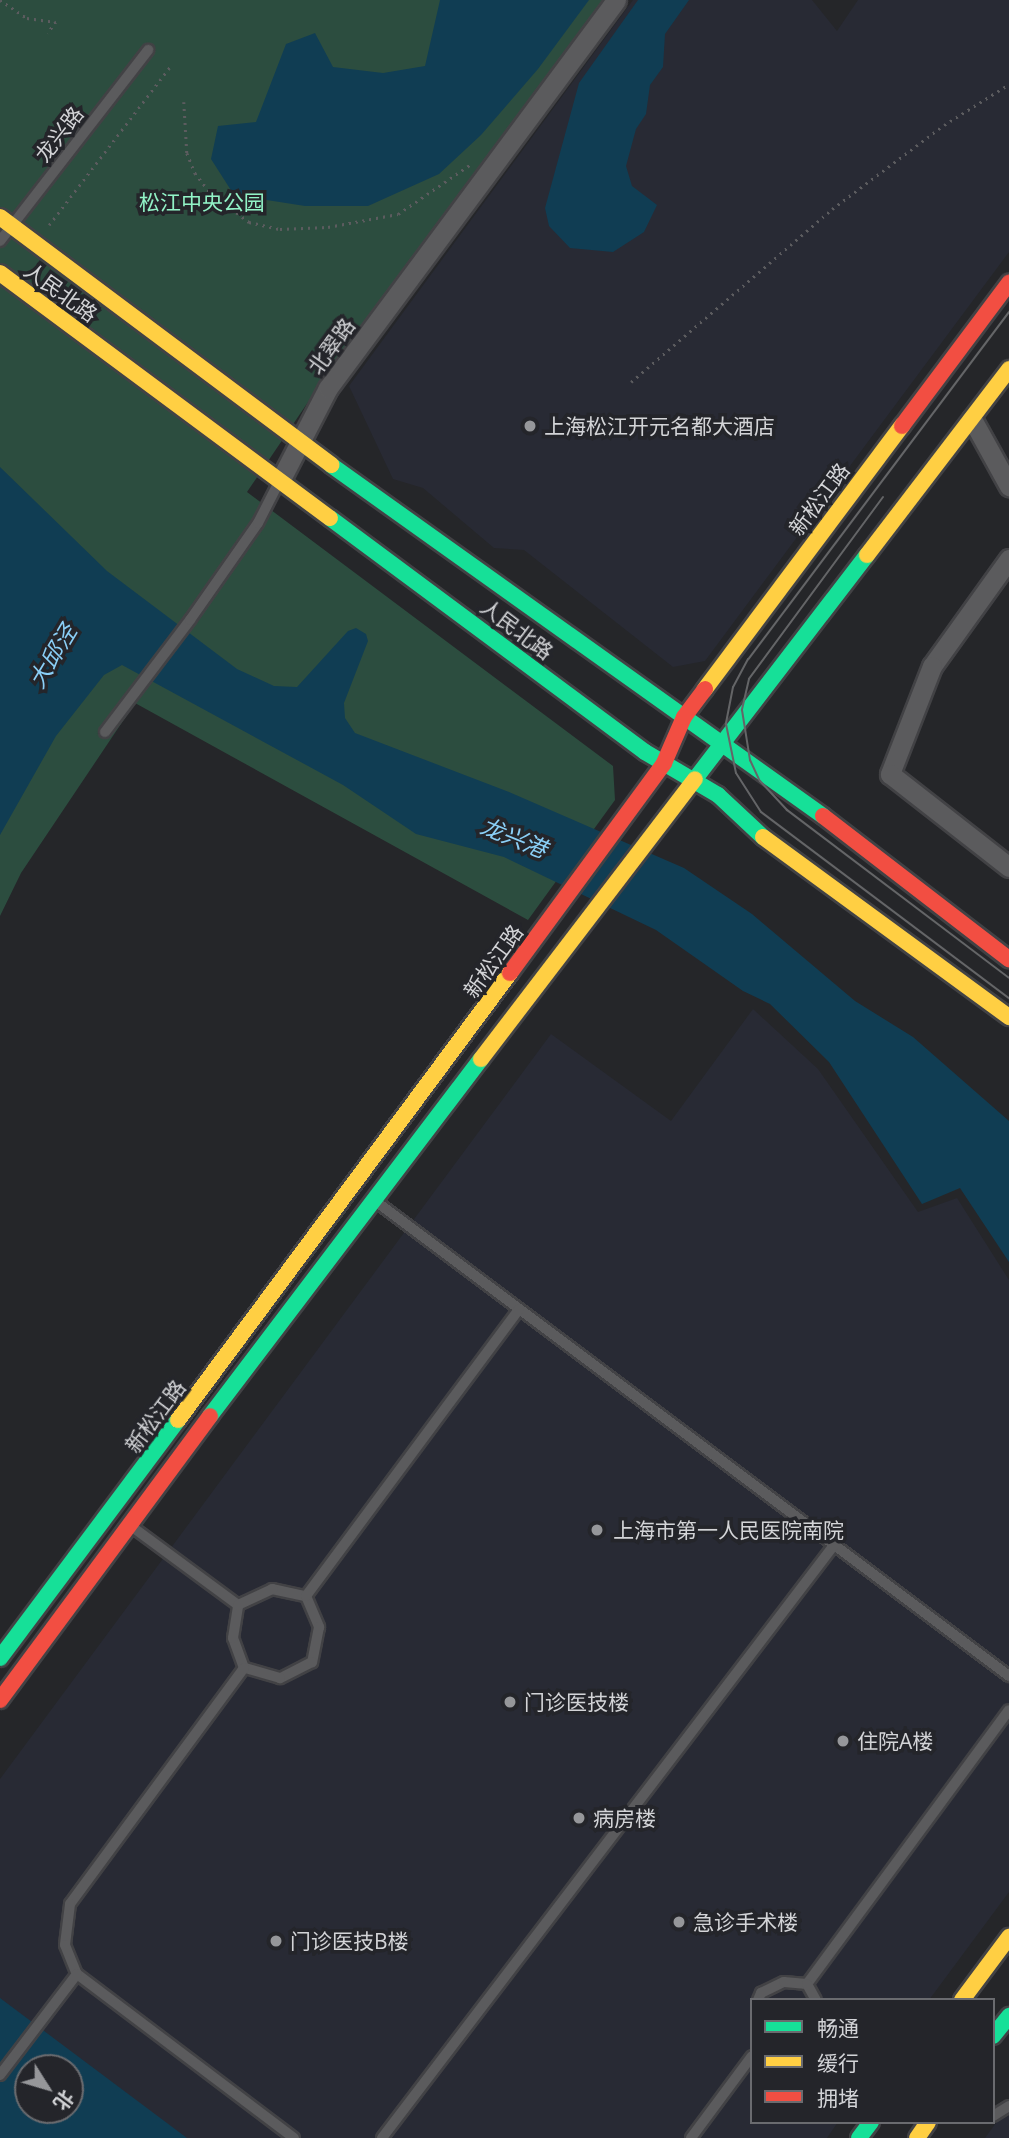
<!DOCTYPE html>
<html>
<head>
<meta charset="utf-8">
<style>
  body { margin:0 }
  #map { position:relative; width:1009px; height:2138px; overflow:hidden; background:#252629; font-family:"Open Sans","Noto Sans SC",sans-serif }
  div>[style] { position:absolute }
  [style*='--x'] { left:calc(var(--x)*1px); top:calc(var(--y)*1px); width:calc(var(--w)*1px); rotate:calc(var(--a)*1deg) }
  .built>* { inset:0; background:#282a34 }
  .green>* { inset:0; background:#2c4d3f }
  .water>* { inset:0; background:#103d53 }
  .path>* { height:2.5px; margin-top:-1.25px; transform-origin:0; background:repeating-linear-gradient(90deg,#5c5c5f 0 2px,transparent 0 7px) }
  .roads { filter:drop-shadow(2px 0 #424245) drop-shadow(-2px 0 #424245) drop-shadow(0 2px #424245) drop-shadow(0 -2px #424245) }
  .lane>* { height:10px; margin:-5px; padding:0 5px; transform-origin:5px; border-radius:5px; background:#5b5b5d }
  .street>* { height:19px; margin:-9.5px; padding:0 9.5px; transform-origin:9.5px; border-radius:9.5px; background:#5b5b5d }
  .fast>* { height:16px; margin:-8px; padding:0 8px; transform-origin:8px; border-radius:8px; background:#16e098 }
  .slow>* { height:16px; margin:-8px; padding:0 8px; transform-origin:8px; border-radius:8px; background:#ffcf43 }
  .jam>* { height:16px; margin:-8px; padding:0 8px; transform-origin:8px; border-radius:8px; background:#f24e42 }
  .tram>* { height:2px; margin:-1px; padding:0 1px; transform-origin:1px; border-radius:1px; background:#646567 }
  .dots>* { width:19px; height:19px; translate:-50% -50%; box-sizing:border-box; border:4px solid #24252a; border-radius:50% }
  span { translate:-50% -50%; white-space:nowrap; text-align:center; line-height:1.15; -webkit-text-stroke:7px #24252a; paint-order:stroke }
  .street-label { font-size:21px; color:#d3d4d7 }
  .park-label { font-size:21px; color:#92f3c7 }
  .poi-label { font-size:21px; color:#d3d4d7 }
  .left { translate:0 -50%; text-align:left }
  .water-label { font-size:23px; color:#8acff7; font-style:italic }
  .legend { position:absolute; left:750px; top:1998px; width:245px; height:126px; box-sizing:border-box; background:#24252a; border:2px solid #6a6b6f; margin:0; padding:9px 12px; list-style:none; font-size:21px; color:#d3d4d7 }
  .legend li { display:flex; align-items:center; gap:14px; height:35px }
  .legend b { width:35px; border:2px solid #6a6b6f }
  .north { position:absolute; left:14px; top:2054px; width:70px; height:70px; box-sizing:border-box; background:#24252a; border:2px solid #6a6b6f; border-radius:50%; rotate:127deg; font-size:19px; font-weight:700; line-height:28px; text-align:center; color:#d3d4d7 }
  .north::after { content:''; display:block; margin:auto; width:24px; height:32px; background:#96979a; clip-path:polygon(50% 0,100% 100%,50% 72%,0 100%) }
</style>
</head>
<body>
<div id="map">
  <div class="built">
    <div style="clip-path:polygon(633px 0,812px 0,837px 31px,858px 0,1009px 0,1009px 252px,705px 661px,673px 667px,524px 550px,494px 548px,423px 488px,393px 479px,349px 386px)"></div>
    <div style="clip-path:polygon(evenodd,753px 1009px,818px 1069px,918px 1212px,957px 1198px,1009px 1280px,1009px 1892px,929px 2000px,752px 2000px,752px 2122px,838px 2122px,827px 2138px,0 2138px,0 1779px,551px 1034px,671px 1121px,753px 1009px,28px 2068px,70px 2068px,70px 2110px,28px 2110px,28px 2068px)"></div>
    <div style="clip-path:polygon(1009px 2105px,1009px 2138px,985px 2138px)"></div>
  </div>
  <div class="green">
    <div style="clip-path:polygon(0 0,603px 0,338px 358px,247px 492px,613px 766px,615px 800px,528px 920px,135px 703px,21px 873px,0 916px)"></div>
  </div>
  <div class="water">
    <div style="clip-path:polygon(440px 0,589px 0,538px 69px,481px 135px,439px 174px,368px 206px,305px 206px,234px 195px,211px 159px,218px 126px,256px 122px,286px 44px,315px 33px,333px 67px,383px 73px,425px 66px)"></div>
    <div style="clip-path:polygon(638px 0,689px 0,665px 34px,663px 67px,650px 85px,646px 114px,636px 129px,626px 166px,632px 186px,657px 205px,644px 232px,613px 252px,570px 248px,549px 226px,545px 208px,579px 83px)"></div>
    <div style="clip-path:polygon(0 467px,107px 571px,237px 669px,274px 686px,297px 687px,348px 631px,356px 628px,366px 634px,368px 641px,344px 703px,345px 718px,355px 733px,509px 792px,684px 868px,752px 914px,855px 1001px,913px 1037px,1009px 1121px,1009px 1262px,960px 1188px,922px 1204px,829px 1062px,770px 1004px,743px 991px,656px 930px,504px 857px,416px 834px,343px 785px,122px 665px,104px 675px,56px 736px,0 835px)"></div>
    <div style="clip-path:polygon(evenodd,0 1998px,187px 2138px,0 2138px,0 1998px,28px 2068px,70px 2068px,70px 2110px,28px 2110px,28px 2068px)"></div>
  </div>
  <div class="path">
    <div style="--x:0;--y:0;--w:32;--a:34"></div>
    <div style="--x:27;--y:18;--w:29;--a:8"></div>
    <div style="--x:56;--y:22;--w:14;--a:126"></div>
    <div style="--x:184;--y:102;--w:51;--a:86.6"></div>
    <div style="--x:187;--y:153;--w:22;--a:68"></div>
    <div style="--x:195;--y:173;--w:23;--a:52"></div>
    <div style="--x:209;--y:191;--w:51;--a:37.8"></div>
    <div style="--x:249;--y:222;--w:32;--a:13"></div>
    <div style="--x:280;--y:229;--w:48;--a:-2.4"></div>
    <div style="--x:328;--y:227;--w:71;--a:-10.5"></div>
    <div style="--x:398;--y:214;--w:88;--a:-34.4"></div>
    <div style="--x:49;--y:225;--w:199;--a:-52.6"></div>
    <div style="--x:631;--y:382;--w:265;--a:-40.7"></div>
    <div style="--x:832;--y:209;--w:140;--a:-36.9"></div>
    <div style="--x:944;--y:125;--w:77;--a:-32.2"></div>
  </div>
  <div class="roads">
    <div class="lane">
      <div style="--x:0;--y:241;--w:242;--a:-52.2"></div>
      <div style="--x:105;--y:732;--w:141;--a:-52.8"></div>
      <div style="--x:190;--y:620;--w:118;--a:-55"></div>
      <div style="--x:258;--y:523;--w:46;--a:-62.9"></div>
      <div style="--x:374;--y:1200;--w:794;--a:36.86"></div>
      <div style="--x:131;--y:1526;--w:133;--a:36.4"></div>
      <div style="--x:272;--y:1589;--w:35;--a:12"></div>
      <div style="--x:306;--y:1596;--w:34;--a:67"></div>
      <div style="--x:319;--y:1627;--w:36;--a:101"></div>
      <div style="--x:312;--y:1662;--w:36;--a:153"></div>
      <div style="--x:280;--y:1678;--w:37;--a:-164"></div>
      <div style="--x:244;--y:1668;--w:32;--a:-110"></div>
      <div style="--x:233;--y:1638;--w:33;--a:-81"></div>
      <div style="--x:238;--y:1605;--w:38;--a:-25"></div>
      <div style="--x:306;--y:1596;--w:357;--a:-53.4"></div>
      <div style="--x:244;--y:1668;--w:293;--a:126.4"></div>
      <div style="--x:70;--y:1904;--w:41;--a:97"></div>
      <div style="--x:65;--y:1945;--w:31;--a:68"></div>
      <div style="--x:77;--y:1974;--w:272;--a:37.1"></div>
      <div style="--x:807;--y:1984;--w:340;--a:-53.6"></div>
      <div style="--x:758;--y:2000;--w:8;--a:-67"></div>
      <div style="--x:761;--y:1993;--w:25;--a:-26"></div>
      <div style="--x:784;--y:1982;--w:23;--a:5"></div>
      <div style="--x:807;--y:1984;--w:18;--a:61"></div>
      <div style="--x:0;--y:2075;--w:127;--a:-52.7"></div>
      <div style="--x:993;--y:2116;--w:19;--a:-32"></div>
      <div style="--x:382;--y:2138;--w:746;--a:-52.68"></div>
      <div style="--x:691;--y:2138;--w:102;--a:-53.4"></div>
    </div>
    <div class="street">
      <div style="--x:972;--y:419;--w:77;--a:61.1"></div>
      <div style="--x:281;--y:479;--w:102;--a:-62.7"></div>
      <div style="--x:328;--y:388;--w:483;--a:-53.4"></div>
      <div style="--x:1009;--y:559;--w:132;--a:125.7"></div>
      <div style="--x:932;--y:666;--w:116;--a:111.3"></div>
      <div style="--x:890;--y:774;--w:151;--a:38"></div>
    </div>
    <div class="fast">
      <div style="--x:331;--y:465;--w:604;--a:35.5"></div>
      <div style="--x:330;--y:518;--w:392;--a:36.6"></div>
      <div style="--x:645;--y:752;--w:85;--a:30.5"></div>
      <div style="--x:718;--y:795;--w:62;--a:43"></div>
      <div style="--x:695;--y:779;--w:282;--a:-52.5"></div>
      <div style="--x:210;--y:1416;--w:448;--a:-52.8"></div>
      <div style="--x:0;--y:1658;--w:297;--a:-53.2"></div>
      <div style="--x:993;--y:2036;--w:26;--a:-51"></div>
      <div style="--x:859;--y:2138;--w:20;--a:-53"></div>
    </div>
    <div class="slow">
      <div style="--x:0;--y:217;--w:414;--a:36.8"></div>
      <div style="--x:0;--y:273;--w:411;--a:36.6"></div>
      <div style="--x:867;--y:555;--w:234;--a:-52.6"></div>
      <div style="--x:705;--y:689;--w:329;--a:-53.2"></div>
      <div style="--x:763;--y:837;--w:305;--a:36.2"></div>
      <div style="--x:481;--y:1059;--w:352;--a:-52.6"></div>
      <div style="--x:178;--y:1420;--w:557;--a:-53.4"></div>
      <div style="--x:962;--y:2000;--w:79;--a:-53.3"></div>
      <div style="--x:917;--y:2138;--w:19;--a:-55"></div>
    </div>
    <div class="jam">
      <div style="--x:902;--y:426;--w:179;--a:-53.2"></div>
      <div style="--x:823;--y:816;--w:235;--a:37.6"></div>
      <div style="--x:510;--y:973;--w:260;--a:-53.7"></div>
      <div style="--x:664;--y:763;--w:50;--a:-66.5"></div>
      <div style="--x:684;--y:717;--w:35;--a:-53"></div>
      <div style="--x:0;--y:1700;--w:353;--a:-53.5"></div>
    </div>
  </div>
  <div class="tram">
    <div style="--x:1009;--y:312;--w:434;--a:126.9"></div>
    <div style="--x:748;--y:659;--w:32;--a:118"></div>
    <div style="--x:733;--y:687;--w:38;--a:101"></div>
    <div style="--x:726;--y:724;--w:50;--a:78.5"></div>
    <div style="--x:736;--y:773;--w:46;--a:57.3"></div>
    <div style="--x:761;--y:812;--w:310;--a:36.9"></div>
    <div style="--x:883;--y:497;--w:226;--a:126.4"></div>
    <div style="--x:749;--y:679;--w:32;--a:103"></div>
    <div style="--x:742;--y:710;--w:51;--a:80.9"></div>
    <div style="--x:750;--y:760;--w:23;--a:65"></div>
    <div style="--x:760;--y:781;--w:40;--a:47"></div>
    <div style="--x:787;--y:810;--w:278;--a:37.1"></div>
  </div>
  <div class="dots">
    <div style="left:530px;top:426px;background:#96979a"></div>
    <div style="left:597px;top:1530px;background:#96979a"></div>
    <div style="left:510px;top:1702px;background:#96979a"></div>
    <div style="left:843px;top:1741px;background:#96979a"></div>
    <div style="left:579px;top:1818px;background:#96979a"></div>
    <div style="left:679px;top:1922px;background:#96979a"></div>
    <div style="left:276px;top:1941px;background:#96979a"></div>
  </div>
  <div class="street-label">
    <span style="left:59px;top:134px;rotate:-52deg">龙兴路</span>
    <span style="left:61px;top:292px;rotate:36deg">人民北路</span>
    <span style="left:331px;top:346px;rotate:-54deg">北翠路</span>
    <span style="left:819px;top:499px;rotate:-53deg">新松江路</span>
    <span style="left:517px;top:629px;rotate:37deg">人民北路</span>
    <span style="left:493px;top:961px;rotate:-54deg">新松江路</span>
    <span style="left:155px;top:1416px;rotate:-53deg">新松江路</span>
  </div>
  <div class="park-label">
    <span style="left:202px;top:202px">松江中央公园</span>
  </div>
  <div class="poi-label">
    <span class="left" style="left:544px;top:426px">上海松江开元名都大酒店</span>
    <span class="left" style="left:613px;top:1530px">上海市第一人民医院南院</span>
    <span class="left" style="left:524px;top:1702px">门诊医技楼</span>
    <span class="left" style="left:857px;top:1741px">住院A楼</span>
    <span class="left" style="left:593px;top:1818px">病房楼</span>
    <span class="left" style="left:693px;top:1922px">急诊手术楼</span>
    <span class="left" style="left:290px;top:1941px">门诊医技B楼</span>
  </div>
  <div class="water-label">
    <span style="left:52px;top:656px;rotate:-59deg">大邱泾</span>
    <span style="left:514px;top:837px;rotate:22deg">龙兴港</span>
  </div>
  <ul class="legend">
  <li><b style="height:9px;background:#16e098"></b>畅通</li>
  <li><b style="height:9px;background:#ffcf43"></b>缓行</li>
  <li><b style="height:9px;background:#f24e42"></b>拥堵</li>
  </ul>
  <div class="north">北</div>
</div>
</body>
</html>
